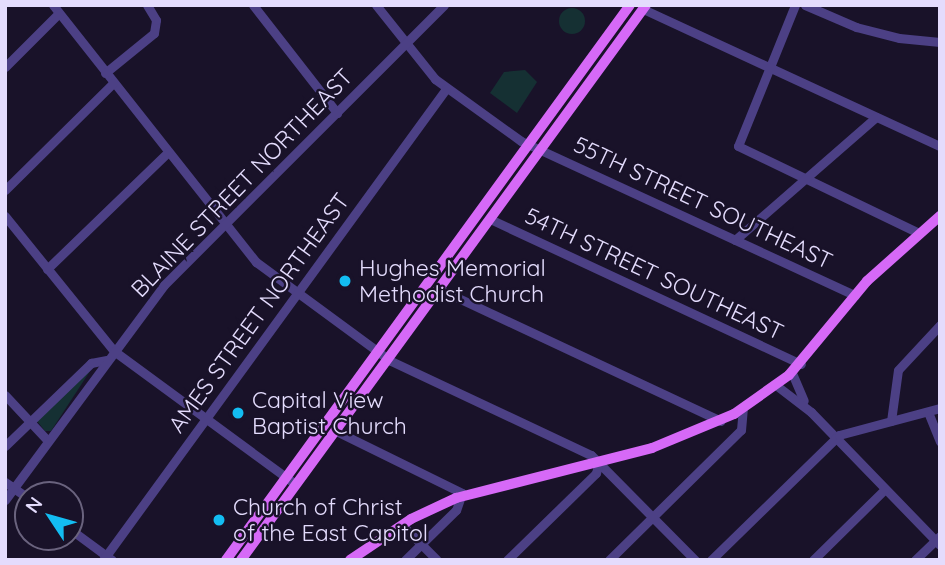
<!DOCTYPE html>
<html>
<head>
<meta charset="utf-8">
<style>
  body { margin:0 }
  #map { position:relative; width:945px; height:565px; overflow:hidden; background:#191229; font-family:Quicksand,sans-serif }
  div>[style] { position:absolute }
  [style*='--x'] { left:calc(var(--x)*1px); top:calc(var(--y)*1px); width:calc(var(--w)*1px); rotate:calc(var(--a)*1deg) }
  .green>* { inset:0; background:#153033 }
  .round { border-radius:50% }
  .minor>* { height:9px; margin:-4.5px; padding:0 4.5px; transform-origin:4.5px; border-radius:4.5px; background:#4c4085 }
  .major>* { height:10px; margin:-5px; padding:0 5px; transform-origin:5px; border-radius:5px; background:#d669f7 }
  .dots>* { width:19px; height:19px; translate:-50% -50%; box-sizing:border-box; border:4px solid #191229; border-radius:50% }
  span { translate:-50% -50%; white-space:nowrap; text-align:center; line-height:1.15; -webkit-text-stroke:5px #191229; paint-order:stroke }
  .street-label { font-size:23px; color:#e4dcfd }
  .poi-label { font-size:23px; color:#e4dcfd }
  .left { translate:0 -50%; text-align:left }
  .frame { position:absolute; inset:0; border:7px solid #e4dcfd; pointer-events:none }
  .north { position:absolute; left:14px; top:481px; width:70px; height:70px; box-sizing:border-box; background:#191229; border:2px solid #6a637e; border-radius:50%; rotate:306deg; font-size:19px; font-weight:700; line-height:28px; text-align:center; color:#e4dcfd }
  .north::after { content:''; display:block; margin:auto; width:24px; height:32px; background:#13bdf2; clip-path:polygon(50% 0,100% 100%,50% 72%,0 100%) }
</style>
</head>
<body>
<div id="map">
  <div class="green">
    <div class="round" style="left:559px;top:8px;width:26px;height:26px"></div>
    <div style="clip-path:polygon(525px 70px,537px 82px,517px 113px,490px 93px,504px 72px)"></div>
    <div style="clip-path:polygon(94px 365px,51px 431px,45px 431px,37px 421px)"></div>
  </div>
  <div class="minor">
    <div style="--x:53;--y:5;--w:328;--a:51.7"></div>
    <div style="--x:256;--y:262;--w:167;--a:36.3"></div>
    <div style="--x:391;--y:361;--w:221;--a:25.2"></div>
    <div style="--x:591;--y:455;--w:148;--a:45.3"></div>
    <div style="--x:253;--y:5;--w:137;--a:52.1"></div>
    <div style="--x:376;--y:5;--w:95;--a:51.4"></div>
    <div style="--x:435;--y:79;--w:106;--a:35.8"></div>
    <div style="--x:521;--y:141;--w:368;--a:24.8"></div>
    <div style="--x:795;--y:5;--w:152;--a:112"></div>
    <div style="--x:738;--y:146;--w:201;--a:25.7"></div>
    <div style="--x:805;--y:5;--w:56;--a:23.3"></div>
    <div style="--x:856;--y:27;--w:44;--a:14.3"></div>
    <div style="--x:899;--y:38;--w:41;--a:5.6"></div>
    <div style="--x:643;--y:9;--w:327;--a:24.8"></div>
    <div style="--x:5;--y:67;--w:76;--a:-45"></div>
    <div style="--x:105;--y:73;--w:63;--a:-39.2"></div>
    <div style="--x:154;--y:33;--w:13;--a:-81"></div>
    <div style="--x:156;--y:20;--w:17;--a:-121"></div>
    <div style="--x:5;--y:190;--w:152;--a:-44.7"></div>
    <div style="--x:5;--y:216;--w:174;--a:51.1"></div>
    <div style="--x:114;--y:351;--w:220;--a:36.3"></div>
    <div style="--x:490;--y:219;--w:343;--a:25"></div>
    <div style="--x:735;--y:240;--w:187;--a:-41.1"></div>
    <div style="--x:47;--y:269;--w:168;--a:-44"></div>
    <div style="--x:439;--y:289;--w:311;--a:25.1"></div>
    <div style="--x:792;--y:373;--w:30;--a:67"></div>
    <div style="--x:777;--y:386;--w:43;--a:37.4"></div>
    <div style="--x:811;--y:412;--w:185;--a:45.9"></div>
    <div style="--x:5;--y:395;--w:63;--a:46.9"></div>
    <div style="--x:928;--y:412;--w:32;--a:68"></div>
    <div style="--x:891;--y:421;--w:51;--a:-82.2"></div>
    <div style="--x:898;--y:370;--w:62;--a:-47"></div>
    <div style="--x:336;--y:431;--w:140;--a:26.2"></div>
    <div style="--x:462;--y:493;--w:18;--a:109"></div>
    <div style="--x:456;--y:510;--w:71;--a:135.6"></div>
    <div style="--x:5;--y:446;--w:120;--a:-44"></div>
    <div style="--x:91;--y:363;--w:16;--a:-11"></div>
    <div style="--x:5;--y:482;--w:28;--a:35"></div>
    <div style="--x:5;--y:500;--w:267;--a:-53.5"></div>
    <div style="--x:164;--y:285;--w:396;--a:-45"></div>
    <div style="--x:402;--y:525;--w:49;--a:45"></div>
    <div style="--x:70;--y:529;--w:52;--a:36.4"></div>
    <div style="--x:103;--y:560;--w:583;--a:-53.94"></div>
    <div style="--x:507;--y:560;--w:124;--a:-44.3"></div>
    <div style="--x:596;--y:473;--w:11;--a:-75"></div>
    <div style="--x:609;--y:560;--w:185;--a:-44.6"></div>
    <div style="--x:741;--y:430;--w:22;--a:-85"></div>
    <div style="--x:711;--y:560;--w:179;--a:-44.3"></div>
    <div style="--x:839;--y:435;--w:105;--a:-15"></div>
    <div style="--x:813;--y:560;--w:101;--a:-44.6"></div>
    <div style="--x:915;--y:560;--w:35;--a:-44"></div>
  </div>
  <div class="major">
    <div style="--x:226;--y:560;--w:686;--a:-53.95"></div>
    <div style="--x:241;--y:560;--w:687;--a:-53.88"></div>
    <div style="--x:350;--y:560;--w:73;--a:-33.9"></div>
    <div style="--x:411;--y:519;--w:50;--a:-25"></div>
    <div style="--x:456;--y:498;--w:202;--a:-14.3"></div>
    <div style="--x:652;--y:448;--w:89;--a:-22.5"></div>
    <div style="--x:734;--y:414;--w:67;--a:-35.3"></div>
    <div style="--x:789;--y:375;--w:122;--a:-50.3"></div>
    <div style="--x:867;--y:281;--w:98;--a:-41.7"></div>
  </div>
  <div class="dots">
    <div style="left:345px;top:281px;background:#13bdf2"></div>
    <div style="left:238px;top:413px;background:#13bdf2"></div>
    <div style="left:219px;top:520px;background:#13bdf2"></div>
  </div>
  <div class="street-label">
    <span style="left:242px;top:183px;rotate:-46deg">BLAINE STREET NORTHEAST</span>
    <span style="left:703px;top:203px;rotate:25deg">55TH STREET SOUTHEAST</span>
    <span style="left:654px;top:274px;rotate:25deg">54TH STREET SOUTHEAST</span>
    <span style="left:259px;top:313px;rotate:-54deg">AMES STREET NORTHEAST</span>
  </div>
  <div class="poi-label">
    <span class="left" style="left:359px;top:281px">Hughes Memorial<br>Methodist Church</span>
    <span class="left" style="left:252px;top:413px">Capital View<br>Baptist Church</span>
    <span class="left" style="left:233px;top:520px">Church of Christ<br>of the East Capitol</span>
  </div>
  <div class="frame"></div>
  <div class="north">N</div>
</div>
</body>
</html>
